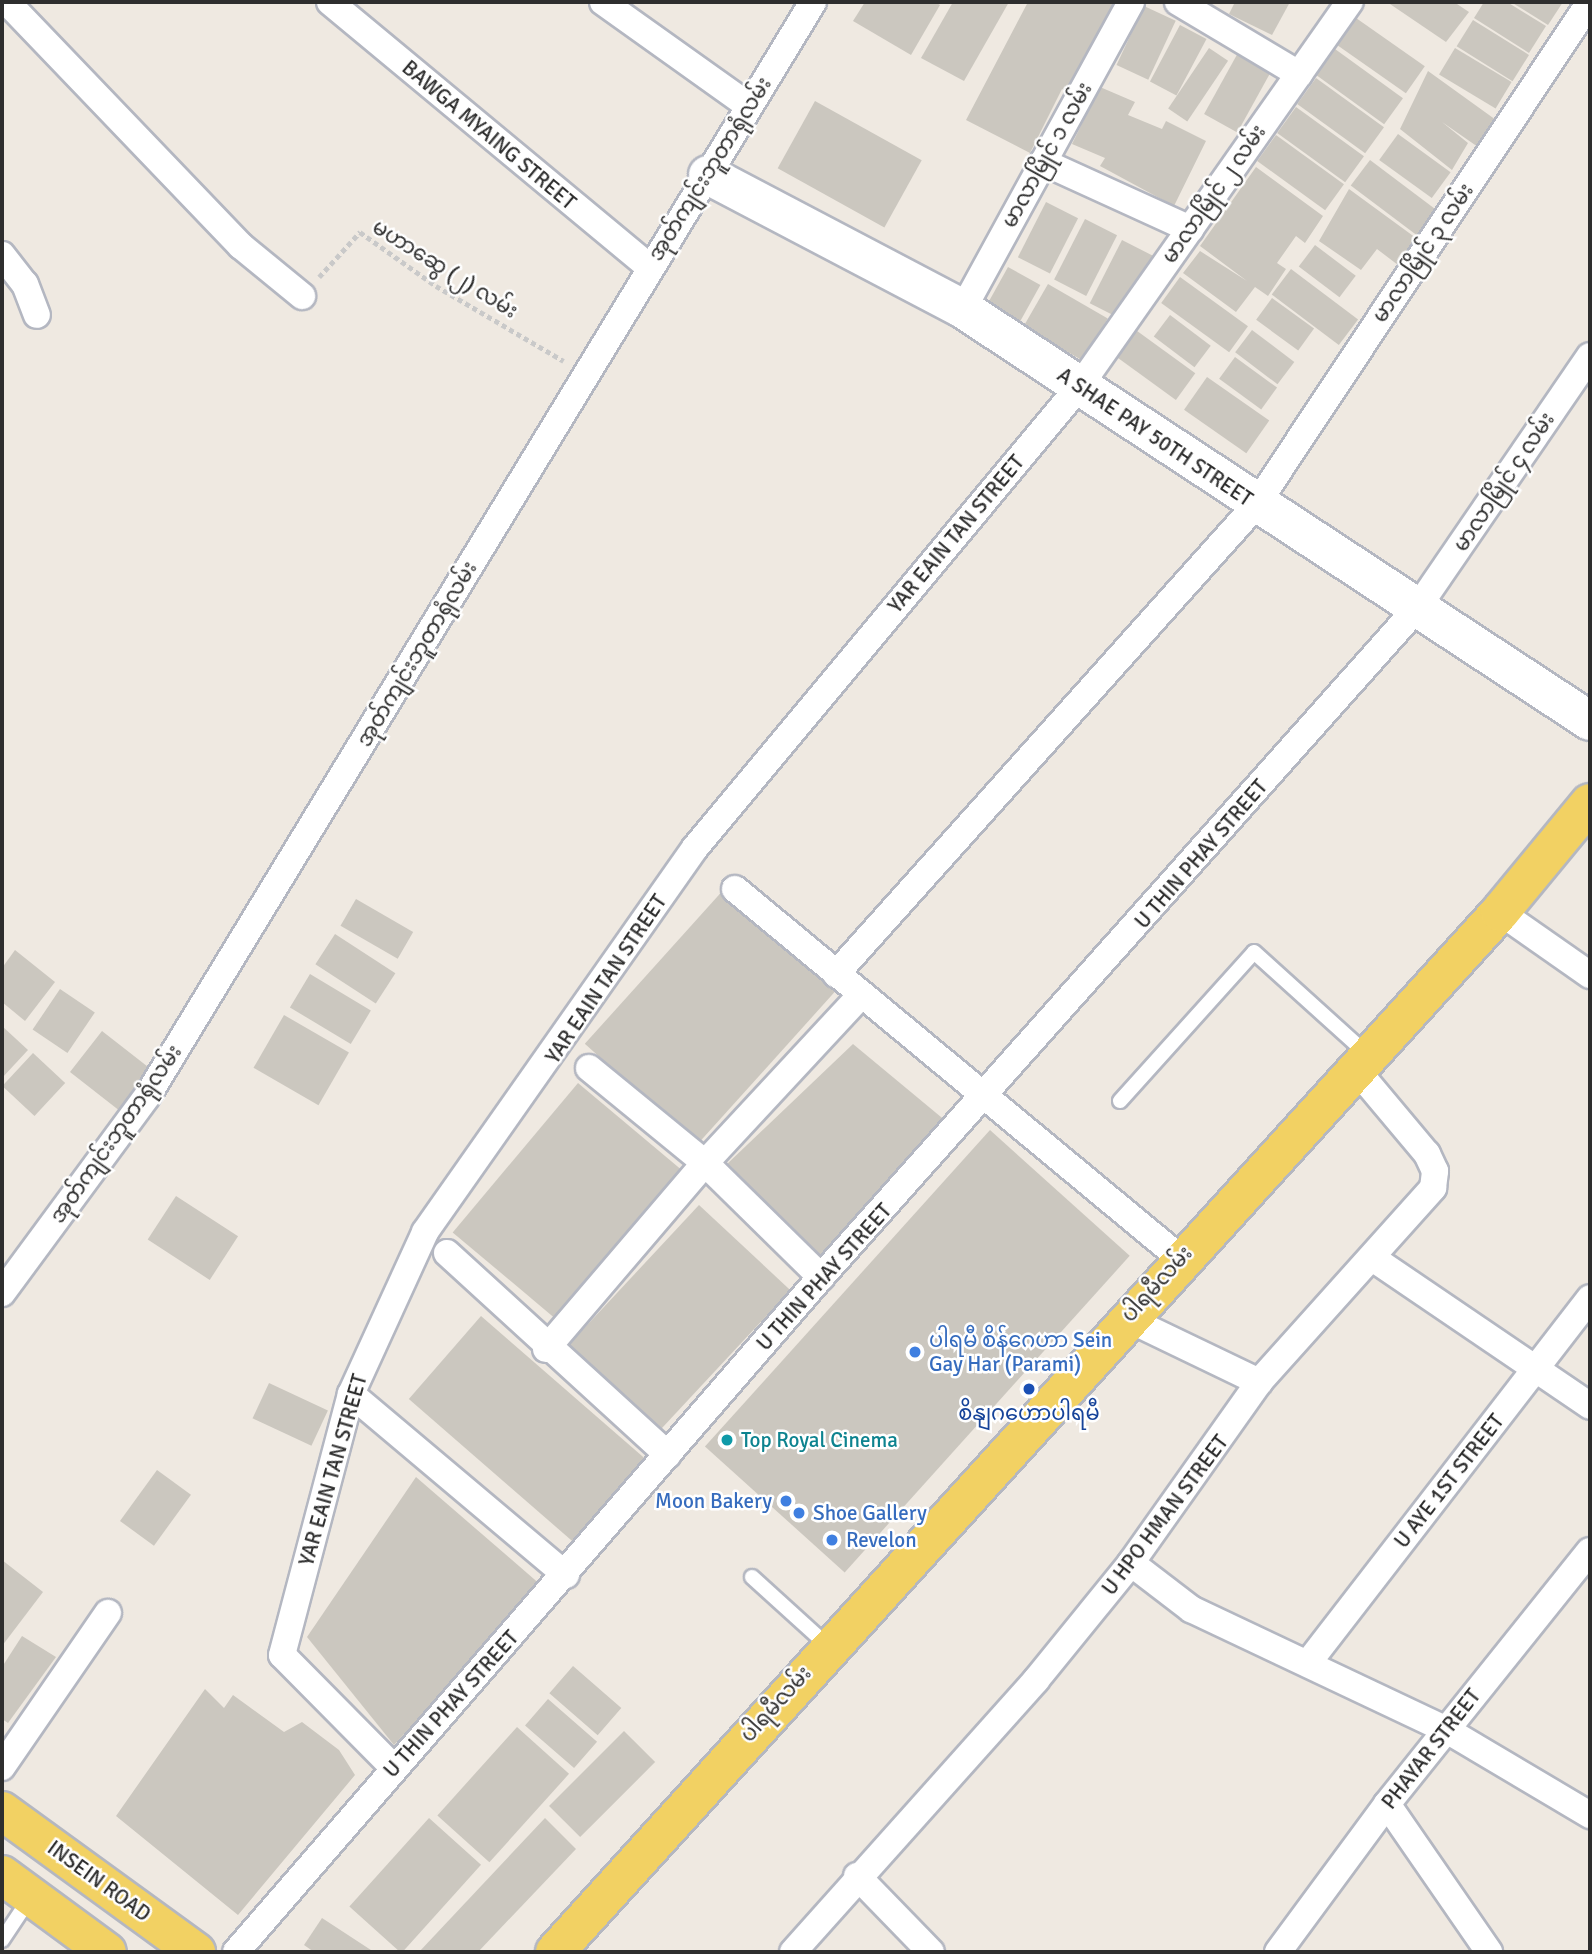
<!DOCTYPE html>
<html>
<head>
<meta charset="utf-8">
<style>
  body { margin:0 }
  #map { position:relative; width:1592px; height:1954px; overflow:hidden; background:#efe9e1; font-family:Signika,"Noto Sans Myanmar",sans-serif }
  div>[style] { position:absolute }
  [style*='--x'] { left:calc(var(--x)*1px); top:calc(var(--y)*1px); width:calc(var(--w)*1px); rotate:calc(var(--a)*1deg) }
  .building>* { inset:0; background:#cbc7bf; transform-origin:0 0 }
  .path>* { height:4.5px; margin-top:-2.25px; transform-origin:0; background:repeating-linear-gradient(90deg,#c9c9c9 0 5px,transparent 0 8.5px) }
  .roads { filter:drop-shadow(2px 0 #b4b7c1) drop-shadow(-2px 0 #b4b7c1) drop-shadow(0 2px #b4b7c1) drop-shadow(0 -2px #b4b7c1) }
  .lane>* { height:14px; margin:-7px; padding:0 7px; transform-origin:7px; border-radius:7px; background:#fff }
  .street>* { height:26px; margin:-13px; padding:0 13px; transform-origin:13px; border-radius:13px; background:#fff }
  .secondary>* { height:38px; margin:-19px; padding:0 19px; transform-origin:19px; border-radius:19px; background:#fff }
  .primary>* { height:38px; margin:-19px; padding:0 19px; transform-origin:19px; border-radius:19px; background:#f2d163 }
  .dots>* { width:19px; height:19px; translate:-50% -50%; box-sizing:border-box; border:4px solid #fff; border-radius:50% }
  span { translate:-50% -50%; white-space:nowrap; text-align:center; line-height:1.15; -webkit-text-stroke:5px #fff; paint-order:stroke }
  .street-label { font-size:21px; color:#2e2e2e }
  .shop-label { font-size:21px; color:#366cbe }
  .left { translate:0 -50%; text-align:left }
  .right { translate:-100% -50%; text-align:right }
  .transit-label { font-size:21px; color:#164399 }
  .culture-label { font-size:21px; color:#0d838f }
  .frame { position:absolute; inset:0; border:4px solid #2e2e2e; pointer-events:none }
</style>
</head>
<body>
<div id="map">
  <div class="building">
    <div style="clip-path:polygon(865px 2px,935px 2px,940px 5px,911px 55px,853px 21px)"></div>
    <div style="clip-path:polygon(953px 2px,1009px 2px,964px 81px,921px 58px)"></div>
    <div style="clip-path:polygon(1028px 2px,1118px 2px,1070px 94px,1062px 89px,1030px 153px,966px 120px)"></div>
    <div style="clip-path:polygon(1235px 2px,1290px 2px,1272px 35px,1229px 14px)"></div>
    <div style="clip-path:polygon(1387px 2px,1454px 2px,1469px 12px,1446px 42px)"></div>
    <div style="clip-path:polygon(1484px 2px,1507px 2px,1546px 26px,1529px 53px,1474px 18px)"></div>
    <div style="clip-path:polygon(1511px 2px,1563px 2px,1548px 25px)"></div>
    <div style="left:1144px;top:6px;width:35px;height:65px;rotate:25deg"></div>
    <div style="left:1356px;top:18px;width:84px;height:33px;rotate:35deg"></div>
    <div style="left:1473px;top:20px;width:66px;height:31px;rotate:32deg"></div>
    <div style="left:1180px;top:25px;width:30px;height:64px;rotate:28deg"></div>
    <div style="left:1209px;top:48px;width:23px;height:73px;rotate:34deg"></div>
    <div style="left:1455px;top:48px;width:66px;height:31px;rotate:31deg"></div>
    <div style="left:1335px;top:49px;width:84px;height:32px;rotate:36deg"></div>
    <div style="left:1239px;top:51px;width:38px;height:72px;rotate:29deg"></div>
    <div style="clip-path:polygon(1428px 71px,1496px 120px,1478px 147px,1442px 122px,1468px 143px,1452px 170px,1400px 129px)"></div>
    <div style="left:1316px;top:78px;width:84px;height:32px;rotate:36deg"></div>
    <div style="clip-path:polygon(1100px 87px,1135px 102px,1128px 115px,1162px 129px,1166px 121px,1206px 141px,1174px 206px,1100px 166px,1105px 158px,1072px 144px)"></div>
    <div style="left:815px;top:101px;width:122px;height:77px;rotate:29deg"></div>
    <div style="left:1296px;top:107px;width:84px;height:32px;rotate:36deg"></div>
    <div style="left:1398px;top:134px;width:65px;height:32px;rotate:36deg"></div>
    <div style="left:1276px;top:135px;width:84px;height:32px;rotate:36deg"></div>
    <div style="left:1370px;top:160px;width:84px;height:32px;rotate:37deg"></div>
    <div style="clip-path:polygon(1256px 167px,1323px 216px,1305px 243px,1296px 236px,1277px 263px,1286px 269px,1268px 296px,1255px 287px,1236px 312px,1183px 273px,1200px 251px,1247px 281px,1200px 246px)"></div>
    <div style="clip-path:polygon(1349px 189px,1416px 238px,1398px 265px,1377px 249px,1361px 270px,1319px 241px)"></div>
    <div style="left:1046px;top:202px;width:36px;height:62px;rotate:27deg"></div>
    <div style="left:1085px;top:219px;width:36px;height:68px;rotate:27deg"></div>
    <div style="left:1122px;top:240px;width:36px;height:71px;rotate:27deg"></div>
    <div style="left:1315px;top:245px;width:51px;height:27px;rotate:37deg"></div>
    <div style="left:1008px;top:267px;width:37px;height:49px;rotate:29deg"></div>
    <div style="left:1291px;top:269px;width:84px;height:32px;rotate:37deg"></div>
    <div style="left:1180px;top:277px;width:84px;height:32px;rotate:36deg"></div>
    <div style="left:1048px;top:284px;width:69px;height:49px;rotate:30deg"></div>
    <div style="left:1272px;top:298px;width:52px;height:27px;rotate:36deg"></div>
    <div style="left:1170px;top:315px;width:51px;height:27px;rotate:37deg"></div>
    <div style="left:1133px;top:328px;width:77px;height:33px;rotate:36deg"></div>
    <div style="left:1252px;top:330px;width:53px;height:28px;rotate:37deg"></div>
    <div style="left:1235px;top:357px;width:52px;height:27px;rotate:36deg"></div>
    <div style="left:1207px;top:377px;width:76px;height:40px;rotate:35deg"></div>
    <div style="left:726px;top:887px;width:151px;height:211px;rotate:42deg"></div>
    <div style="left:356px;top:899px;width:66px;height:31px;rotate:30deg"></div>
    <div style="left:335px;top:934px;width:72px;height:36px;rotate:33deg"></div>
    <div style="clip-path:polygon(15px 950px,55px 982px,25px 1021px,2px 1002px,2px 968px)"></div>
    <div style="left:310px;top:974px;width:71px;height:39px;rotate:31deg"></div>
    <div style="left:60px;top:989px;width:42px;height:49px;rotate:34deg"></div>
    <div style="left:284px;top:1015px;width:75px;height:61px;rotate:30deg"></div>
    <div style="clip-path:polygon(2px 1026px,28px 1050px,2px 1078px)"></div>
    <div style="left:102px;top:1031px;width:65px;height:52px;rotate:38deg"></div>
    <div style="clip-path:polygon(853px 1044px,947px 1122px,819px 1261px,726px 1165px)"></div>
    <div style="left:33px;top:1053px;width:44px;height:45px;rotate:43deg"></div>
    <div style="left:578px;top:1083px;width:135px;height:195px;rotate:40deg"></div>
    <div style="left:990px;top:1130px;width:188px;height:426px;rotate:42deg"></div>
    <div style="left:176px;top:1196px;width:74px;height:52px;rotate:33deg"></div>
    <div style="left:699px;top:1205px;width:125px;height:192px;rotate:43deg"></div>
    <div style="left:481px;top:1316px;width:221px;height:110px;rotate:41deg"></div>
    <div style="left:269px;top:1383px;width:65px;height:39px;rotate:25deg"></div>
    <div style="left:157px;top:1470px;width:42px;height:63px;rotate:36deg"></div>
    <div style="clip-path:polygon(416px 1477px,542px 1586px,394px 1745px,307px 1637px)"></div>
    <div style="clip-path:polygon(2px 1560px,43px 1592px,2px 1646px)"></div>
    <div style="clip-path:polygon(22px 1636px,56px 1657px,8px 1723px,2px 1719px,2px 1667px)"></div>
    <div style="left:573px;top:1666px;width:64px;height:36px;rotate:41deg"></div>
    <div style="clip-path:polygon(205px 1689px,224px 1708px,233px 1695px,284px 1732px,302px 1722px,339px 1750px,355px 1775px,238px 1915px,116px 1816px)"></div>
    <div style="left:548px;top:1699px;width:65px;height:35px;rotate:41deg"></div>
    <div style="left:517px;top:1727px;width:70px;height:119px;rotate:42deg"></div>
    <div style="left:624px;top:1731px;width:44px;height:106px;rotate:45deg"></div>
    <div style="left:429px;top:1818px;width:70px;height:119px;rotate:42deg"></div>
    <div style="clip-path:polygon(545px 1818px,576px 1849px,478px 1952px,419px 1952px)"></div>
    <div style="clip-path:polygon(322px 1918px,374px 1952px,314px 1952px,304px 1945px)"></div>
  </div>
  <div class="path">
    <div style="--x:319;--y:277;--w:61;--a:-47.7"></div>
    <div style="--x:360;--y:232;--w:93;--a:35.4"></div>
    <div style="--x:436;--y:286;--w:148;--a:30.4"></div>
  </div>
  <div class="roads">
    <div class="lane">
      <div style="--x:1120;--y:1101;--w:200;--a:-48"></div>
      <div style="--x:1254;--y:952;--w:152;--a:42.1"></div>
      <div style="--x:752;--y:1577;--w:103;--a:42.2"></div>
      <div style="--x:2;--y:1940;--w:50;--a:-56.3"></div>
    </div>
    <div class="street">
      <div style="--x:7;--y:2;--w:338;--a:46.2"></div>
      <div style="--x:241;--y:246;--w:79;--a:39.3"></div>
      <div style="--x:330;--y:2;--w:415;--a:39.7"></div>
      <div style="--x:603;--y:2;--w:179;--a:35.5"></div>
      <div style="--x:1178;--y:2;--w:141;--a:30.8"></div>
      <div style="--x:1043;--y:162;--w:162;--a:24.5"></div>
      <div style="--x:2;--y:255;--w:37;--a:52"></div>
      <div style="--x:25;--y:284;--w:33;--a:69"></div>
      <div style="--x:963;--y:309;--w:350;--a:-61.3"></div>
      <div style="--x:735;--y:889;--w:578;--a:39.67"></div>
      <div style="--x:1500;--y:912;--w:110;--a:35"></div>
      <div style="--x:836;--y:974;--w:630;--a:-48.15"></div>
      <div style="--x:1256;--y:505;--w:604;--a:-56.42"></div>
      <div style="--x:589;--y:1068;--w:150;--a:39.3"></div>
      <div style="--x:705;--y:1163;--w:163;--a:44.5"></div>
      <div style="--x:447;--y:1253;--w:299;--a:42.4"></div>
      <div style="--x:1374;--y:1259;--w:261;--a:34.2"></div>
      <div style="--x:2;--y:1293;--w:246;--a:-53.6"></div>
      <div style="--x:148;--y:1095;--w:1279;--a:-58.68"></div>
      <div style="--x:1126;--y:1318;--w:148;--a:25.7"></div>
      <div style="--x:546;--y:1349;--w:245;--a:-49.5"></div>
      <div style="--x:705;--y:1163;--w:228;--a:-47.1"></div>
      <div style="--x:351;--y:1394;--w:281;--a:40.1"></div>
      <div style="--x:1131;--y:1563;--w:76;--a:37.5"></div>
      <div style="--x:1191;--y:1609;--w:281;--a:25.3"></div>
      <div style="--x:1445;--y:1729;--w:169;--a:30.7"></div>
      <div style="--x:1308;--y:1663;--w:461;--a:-52.3"></div>
      <div style="--x:2;--y:1767;--w:187;--a:-55.5"></div>
      <div style="--x:394;--y:1768;--w:159;--a:-134.7"></div>
      <div style="--x:282;--y:1655;--w:270;--a:-75.2"></div>
      <div style="--x:351;--y:1394;--w:178;--a:-65.4"></div>
      <div style="--x:425;--y:1232;--w:469;--a:-54.9"></div>
      <div style="--x:695;--y:848;--w:600;--a:-50.21"></div>
      <div style="--x:1079;--y:387;--w:471;--a:-54.9"></div>
      <div style="--x:1387;--y:1804;--w:180;--a:55.4"></div>
      <div style="--x:857;--y:1876;--w:106;--a:45.8"></div>
      <div style="--x:236;--y:1952;--w:893;--a:-49.09"></div>
      <div style="--x:821;--y:1277;--w:897;--a:-48.3"></div>
      <div style="--x:1418;--y:607;--w:304;--a:-55.6"></div>
      <div style="--x:793;--y:1952;--w:365;--a:-48.2"></div>
      <div style="--x:1036;--y:1680;--w:151;--a:-50.9"></div>
      <div style="--x:1131;--y:1563;--w:222;--a:-54.7"></div>
      <div style="--x:1259;--y:1382;--w:261;--a:-48.1"></div>
      <div style="--x:1433;--y:1188;--w:17;--a:-83"></div>
      <div style="--x:1435;--y:1171;--w:19;--a:-115"></div>
      <div style="--x:1427;--y:1154;--w:114;--a:-130"></div>
      <div style="--x:1278;--y:1952;--w:184;--a:-53.6"></div>
      <div style="--x:1387;--y:1804;--w:324;--a:-51.3"></div>
    </div>
    <div class="secondary">
      <div style="--x:708;--y:175;--w:288;--a:27.7"></div>
      <div style="--x:963;--y:309;--w:750;--a:33.31"></div>
    </div>
    <div class="primary">
      <div style="--x:2;--y:1811;--w:240;--a:36"></div>
      <div style="--x:2;--y:1875;--w:130;--a:36.3"></div>
      <div style="--x:555;--y:1952;--w:1405;--a:-47.74"></div>
      <div style="--x:1500;--y:912;--w:141;--a:-50.5"></div>
    </div>
  </div>
  <div class="dots">
    <div style="left:915px;top:1352px;background:#3f7fe0"></div>
    <div style="left:1029px;top:1389px;background:#1a4fb4"></div>
    <div style="left:727px;top:1440px;background:#0f9aa8"></div>
    <div style="left:786px;top:1501px;background:#3f7fe0"></div>
    <div style="left:799px;top:1513px;background:#3f7fe0"></div>
    <div style="left:832px;top:1540px;background:#3f7fe0"></div>
  </div>
  <div class="street-label">
    <span style="left:489px;top:135px;rotate:40deg">BAWGA MYAING STREET</span>
    <span style="left:1047px;top:155px;rotate:-61deg">မာလာမြိုင် ၁ လမ်း</span>
    <span style="left:710px;top:169px;rotate:-58deg">အုတ်ကျင်းဘူတာရုံလမ်း</span>
    <span style="left:1214px;top:194px;rotate:-55deg">မာလာမြိုင် ၂ လမ်း</span>
    <span style="left:1423px;top:253px;rotate:-56deg">မာလာမြိုင် ၃ လမ်း</span>
    <span style="left:445px;top:269px;rotate:32deg">မဟာဆွေ (၂) လမ်း</span>
    <span style="left:1155px;top:437px;rotate:34deg">A SHAE PAY 50TH STREET</span>
    <span style="left:1504px;top:482px;rotate:-56deg">မာလာမြိုင် ၄ လမ်း</span>
    <span style="left:956px;top:534px;rotate:-50deg">YAR EAIN TAN STREET</span>
    <span style="left:417px;top:654px;rotate:-59deg">အုတ်ကျင်းဘူတာရုံလမ်း</span>
    <span style="left:1201px;top:854px;rotate:-49deg">U THIN PHAY STREET</span>
    <span style="left:606px;top:979px;rotate:-56deg">YAR EAIN TAN STREET</span>
    <span style="left:116px;top:1134px;rotate:-55deg">အုတ်ကျင်းဘူတာရုံလမ်း</span>
    <span style="left:824px;top:1277px;rotate:-48deg">U THIN PHAY STREET</span>
    <span style="left:1157px;top:1284px;rotate:-48deg">ပါရမီလမ်း</span>
    <span style="left:333px;top:1470px;rotate:-74deg">YAR EAIN TAN STREET</span>
    <span style="left:1449px;top:1481px;rotate:-52deg">U AYE 1ST STREET</span>
    <span style="left:1165px;top:1515px;rotate:-53deg">U HPO HMAN STREET</span>
    <span style="left:451px;top:1704px;rotate:-48deg">U THIN PHAY STREET</span>
    <span style="left:776px;top:1704px;rotate:-48deg">ပါရမီလမ်း</span>
    <span style="left:1431px;top:1749px;rotate:-52deg">PHAYAR STREET</span>
    <span style="left:99px;top:1881px;rotate:36deg">INSEIN ROAD</span>
  </div>
  <div class="shop-label">
    <span class="left" style="left:929px;top:1352px">ပါရမီ စိန်ဂေဟာ Sein<br>Gay Har (Parami)</span>
    <span class="right" style="left:772px;top:1501px">Moon Bakery</span>
    <span class="left" style="left:813px;top:1513px">Shoe Gallery</span>
    <span class="left" style="left:846px;top:1540px">Revelon</span>
  </div>
  <div class="transit-label">
    <span style="left:1029px;top:1413px">စိနျဂဟောပါရမီ</span>
  </div>
  <div class="culture-label">
    <span class="left" style="left:741px;top:1440px">Top Royal Cinema</span>
  </div>
  <div class="frame"></div>
</div>
</body>
</html>
